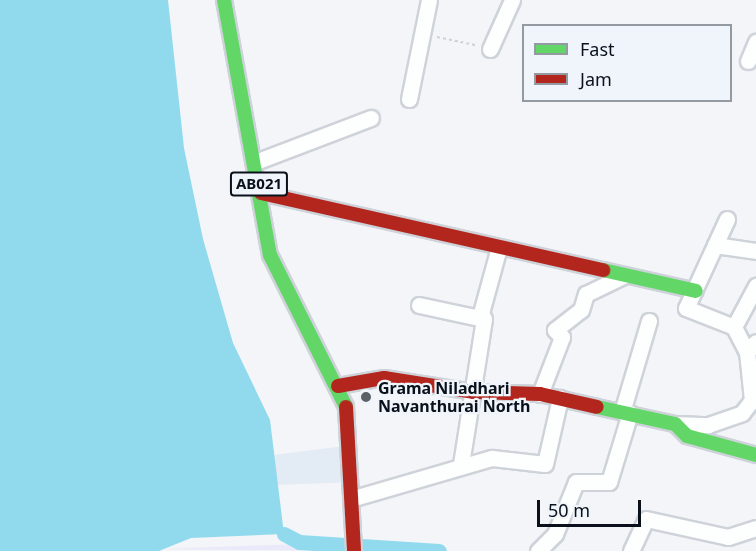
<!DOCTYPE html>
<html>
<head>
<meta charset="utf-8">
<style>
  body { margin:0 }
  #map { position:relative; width:756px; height:551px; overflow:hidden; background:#f3f5f8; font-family:"Noto Sans",sans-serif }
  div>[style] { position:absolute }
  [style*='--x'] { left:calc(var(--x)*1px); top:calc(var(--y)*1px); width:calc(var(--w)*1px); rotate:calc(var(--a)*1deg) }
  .built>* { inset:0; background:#e3ebf4 }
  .green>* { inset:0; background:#eae9f9 }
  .water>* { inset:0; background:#91daee }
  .canal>* { height:15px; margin:-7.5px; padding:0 7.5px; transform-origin:7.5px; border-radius:7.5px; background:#91daee }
  .path>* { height:2px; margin-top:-1px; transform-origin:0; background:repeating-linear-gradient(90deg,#d0d1d3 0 3px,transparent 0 6px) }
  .roads { filter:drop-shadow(2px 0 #ced3da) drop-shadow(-2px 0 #ced3da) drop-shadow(0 2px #ced3da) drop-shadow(0 -2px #ced3da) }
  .street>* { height:15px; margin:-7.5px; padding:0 7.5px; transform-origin:7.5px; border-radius:7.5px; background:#fdfefe }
  .fast>* { height:14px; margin:-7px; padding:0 7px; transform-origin:7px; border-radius:7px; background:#63d668 }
  .jam>* { height:14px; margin:-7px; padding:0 7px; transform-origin:7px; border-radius:7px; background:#b3261e }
  .dots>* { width:16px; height:16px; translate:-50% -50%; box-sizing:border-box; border:3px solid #f0f5fb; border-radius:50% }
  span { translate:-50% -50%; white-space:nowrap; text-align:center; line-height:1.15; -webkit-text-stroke:4.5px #f0f5fb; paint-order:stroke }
  .shield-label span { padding:2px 4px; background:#f0f5fb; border:2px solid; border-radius:4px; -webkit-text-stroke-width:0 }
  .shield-label { font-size:15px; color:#0a111b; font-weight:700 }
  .poi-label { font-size:16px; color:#0a111b; font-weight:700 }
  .left { translate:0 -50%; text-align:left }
  .legend { position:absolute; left:522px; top:24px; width:210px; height:78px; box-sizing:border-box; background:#f0f5fb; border:2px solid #949aa1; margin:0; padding:8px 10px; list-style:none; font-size:18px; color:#0a111b }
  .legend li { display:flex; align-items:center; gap:12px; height:30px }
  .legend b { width:30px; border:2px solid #949aa1 }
  .scale { position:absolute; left:537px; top:500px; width:104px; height:27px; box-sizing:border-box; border:3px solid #0a111b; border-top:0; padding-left:8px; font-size:18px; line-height:21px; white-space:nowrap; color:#0a111b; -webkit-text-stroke:4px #f0f5fb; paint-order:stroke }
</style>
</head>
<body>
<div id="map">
  <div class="built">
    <div style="clip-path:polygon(352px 445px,353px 482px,276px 485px,274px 455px)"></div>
  </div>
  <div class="green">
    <div style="clip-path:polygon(330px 543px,330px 551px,160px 549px)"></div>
  </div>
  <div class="water">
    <div style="clip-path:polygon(0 0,168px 0,184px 148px,203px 239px,233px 343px,270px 420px,284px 534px,191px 538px,159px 551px,0 551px)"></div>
  </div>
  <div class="canal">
    <div style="--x:284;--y:534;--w:17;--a:28"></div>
    <div style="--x:299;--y:542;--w:140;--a:3.7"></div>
  </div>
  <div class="path">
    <div style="--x:437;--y:37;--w:40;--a:12"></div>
  </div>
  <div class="roads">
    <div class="street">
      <div style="--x:490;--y:49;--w:54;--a:-65.8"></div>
      <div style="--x:748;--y:61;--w:21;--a:-67"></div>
      <div style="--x:409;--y:99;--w:101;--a:-78.6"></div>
      <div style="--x:255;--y:162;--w:124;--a:-20.8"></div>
      <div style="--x:727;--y:219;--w:98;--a:114.7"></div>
      <div style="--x:686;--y:308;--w:52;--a:21.6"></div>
      <div style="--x:734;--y:327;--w:28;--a:63"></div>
      <div style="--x:715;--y:245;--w:41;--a:8.3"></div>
      <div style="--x:419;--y:305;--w:66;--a:12.2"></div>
      <div style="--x:484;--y:319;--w:147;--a:99"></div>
      <div style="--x:484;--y:319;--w:7;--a:-117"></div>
      <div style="--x:481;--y:313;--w:68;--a:-74.7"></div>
      <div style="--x:734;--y:327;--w:47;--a:-61.8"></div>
      <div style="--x:540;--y:394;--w:61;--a:-68.9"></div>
      <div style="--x:562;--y:337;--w:10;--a:-135"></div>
      <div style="--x:555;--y:330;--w:33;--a:-38"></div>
      <div style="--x:581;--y:310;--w:17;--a:-73"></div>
      <div style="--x:586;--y:294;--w:43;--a:-26"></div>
      <div style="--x:622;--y:412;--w:95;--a:-73.5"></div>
      <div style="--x:675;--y:424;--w:33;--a:2"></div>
      <div style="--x:708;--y:425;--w:36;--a:-19"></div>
      <div style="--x:742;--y:413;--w:16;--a:-52"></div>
      <div style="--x:752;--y:400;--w:48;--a:-95.9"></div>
      <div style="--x:747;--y:352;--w:13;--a:-48"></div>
      <div style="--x:354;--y:498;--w:144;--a:-16.2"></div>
      <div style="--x:492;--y:458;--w:53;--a:6.5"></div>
      <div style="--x:545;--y:464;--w:68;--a:-77.2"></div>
      <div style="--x:538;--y:551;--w:24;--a:-45"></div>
      <div style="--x:555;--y:534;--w:56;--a:-68"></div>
      <div style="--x:576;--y:482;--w:33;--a:0"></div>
      <div style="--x:609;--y:482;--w:72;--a:-73.1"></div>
      <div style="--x:631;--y:551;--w:35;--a:-65"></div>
      <div style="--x:646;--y:519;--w:84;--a:12.4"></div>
      <div style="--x:728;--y:537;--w:29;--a:-18"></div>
    </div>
    <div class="fast">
      <div style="--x:224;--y:0;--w:259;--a:79.8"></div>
      <div style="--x:270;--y:255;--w:170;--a:63.4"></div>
      <div style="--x:603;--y:270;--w:95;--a:12.7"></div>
      <div style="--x:597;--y:407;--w:80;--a:12.3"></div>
      <div style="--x:675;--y:424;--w:17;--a:45"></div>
      <div style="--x:687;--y:436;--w:72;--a:15.4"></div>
    </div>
    <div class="jam">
      <div style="--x:261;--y:193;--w:351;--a:12.7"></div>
      <div style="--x:338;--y:386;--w:47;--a:-9.9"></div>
      <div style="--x:384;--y:378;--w:90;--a:8.9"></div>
      <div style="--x:473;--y:392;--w:67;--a:1.7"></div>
      <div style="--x:540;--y:394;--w:58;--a:12.8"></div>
      <div style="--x:346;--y:407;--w:144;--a:86.8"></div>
    </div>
  </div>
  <div class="dots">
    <div style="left:366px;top:397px;background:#5c6168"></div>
  </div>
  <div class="shield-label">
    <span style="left:259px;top:184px">AB021</span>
  </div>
  <div class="poi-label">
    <span class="left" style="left:378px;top:397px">Grama Niladhari<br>Navanthurai North</span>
  </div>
  <ul class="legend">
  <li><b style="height:8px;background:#63d668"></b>Fast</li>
  <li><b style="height:8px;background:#b3261e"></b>Jam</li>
  </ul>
  <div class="scale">50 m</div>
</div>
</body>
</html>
